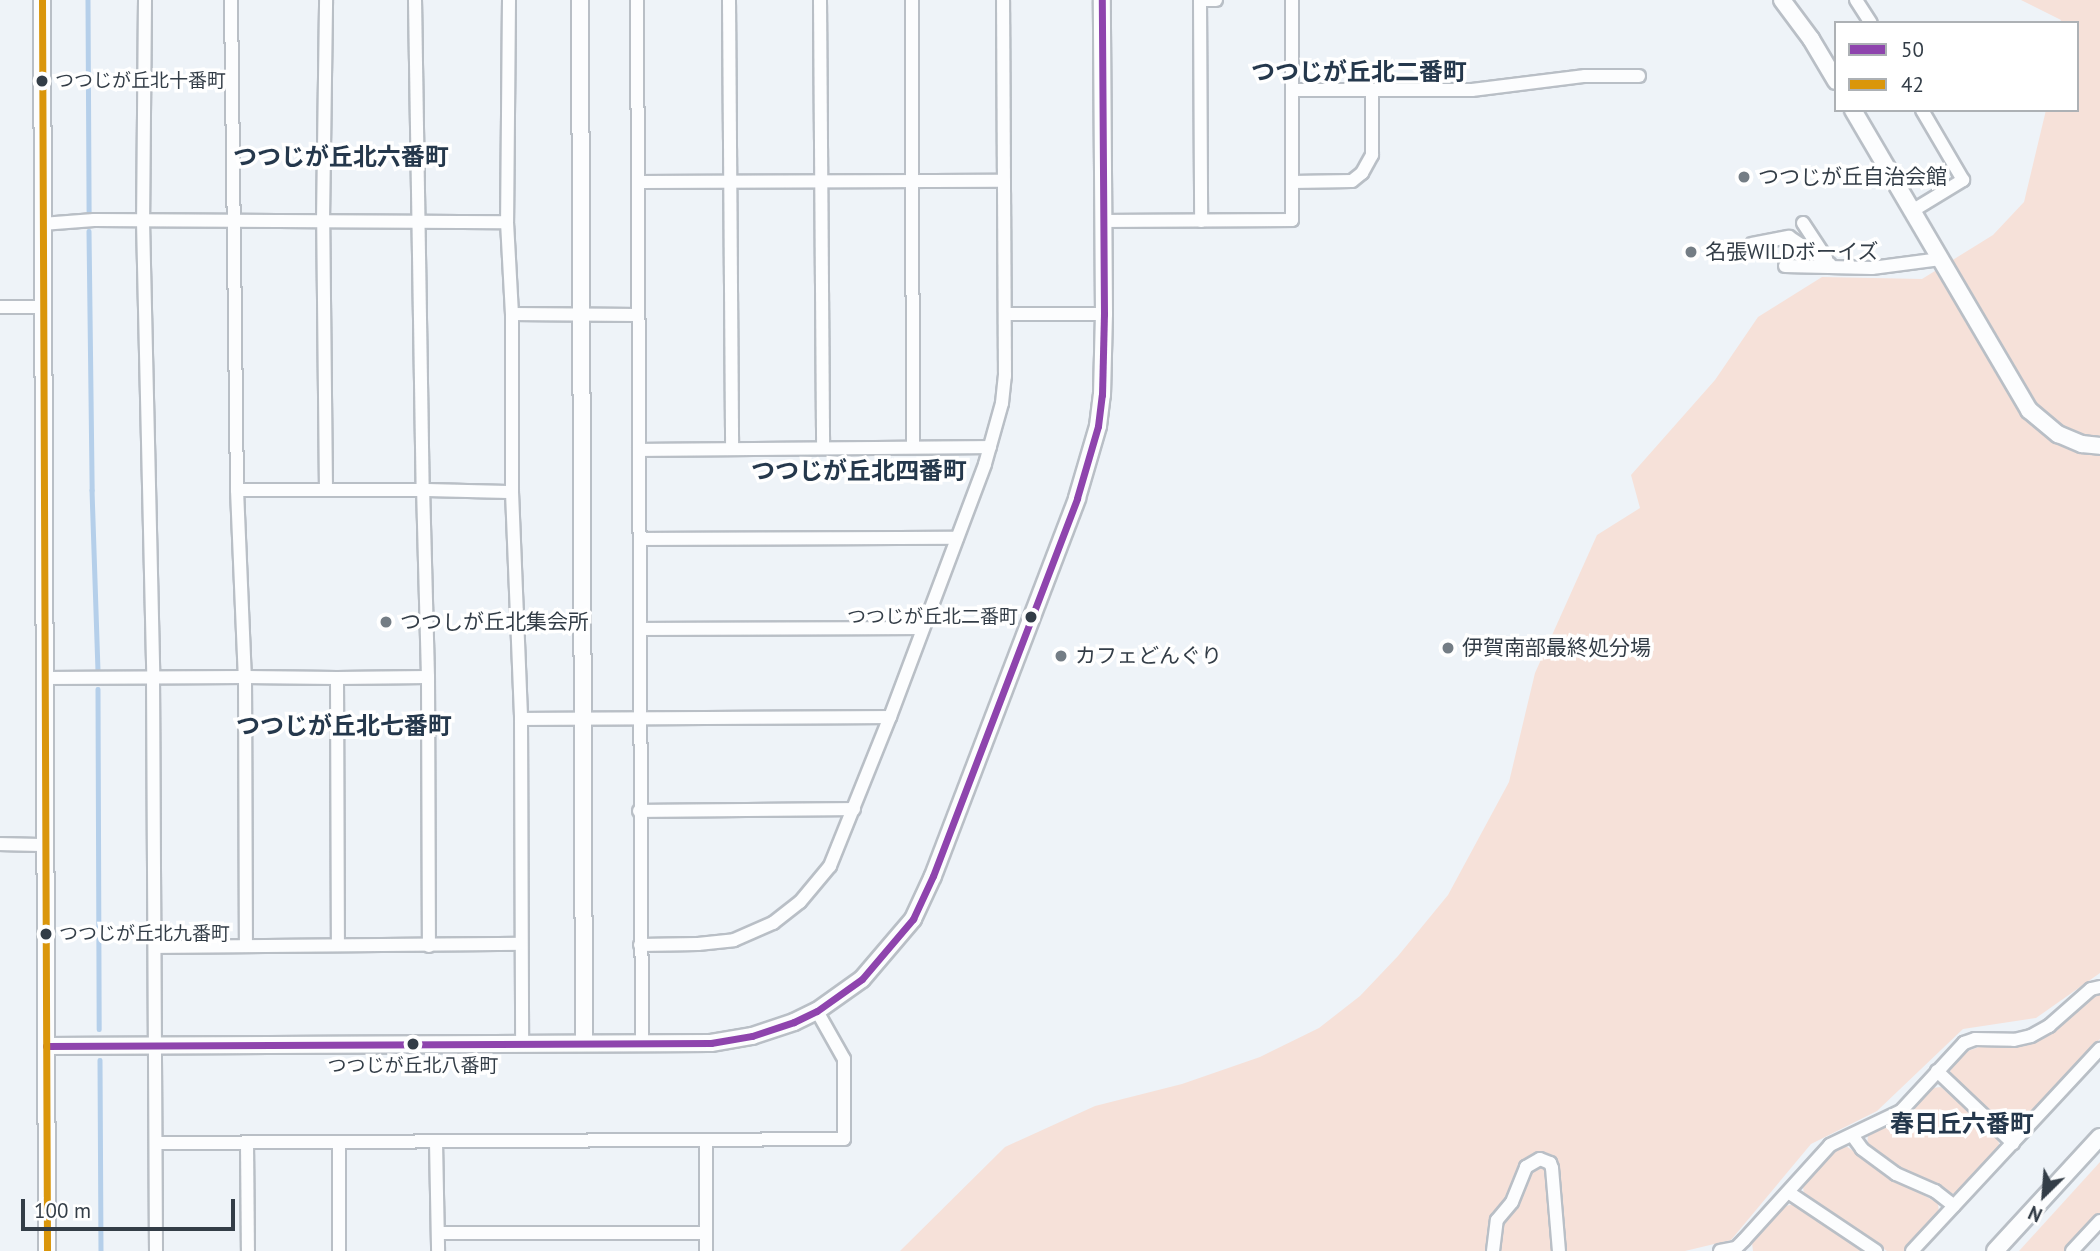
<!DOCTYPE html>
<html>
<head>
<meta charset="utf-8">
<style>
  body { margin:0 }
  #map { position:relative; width:2100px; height:1251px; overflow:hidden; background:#eef3f8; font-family:"PT Sans","Noto Sans JP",sans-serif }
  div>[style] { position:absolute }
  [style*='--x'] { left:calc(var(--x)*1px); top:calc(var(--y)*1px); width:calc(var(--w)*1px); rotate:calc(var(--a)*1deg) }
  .green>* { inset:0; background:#f6e1d9 }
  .stream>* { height:4.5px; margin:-2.25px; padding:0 2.25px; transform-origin:2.25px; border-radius:2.25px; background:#b5cfea }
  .roads { filter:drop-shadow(2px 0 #b9bfc6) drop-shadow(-2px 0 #b9bfc6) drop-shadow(0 2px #b9bfc6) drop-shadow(0 -2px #b9bfc6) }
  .minor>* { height:12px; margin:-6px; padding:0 6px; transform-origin:6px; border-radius:6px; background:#fcfdfe }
  .tertiary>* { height:16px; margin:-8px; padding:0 8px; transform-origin:8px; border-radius:8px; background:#fcfdfe }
  .bus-1>* { height:7px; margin:-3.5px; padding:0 3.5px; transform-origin:3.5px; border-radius:3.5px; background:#8e44ad }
  .bus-2>* { height:7px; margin:-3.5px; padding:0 3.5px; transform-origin:3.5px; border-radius:3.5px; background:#da960b }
  .dots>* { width:19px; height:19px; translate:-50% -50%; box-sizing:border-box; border:4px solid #fff; border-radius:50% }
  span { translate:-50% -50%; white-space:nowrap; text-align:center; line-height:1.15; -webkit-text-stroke:7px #fff; paint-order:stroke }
  .bus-label { font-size:19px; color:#333d47 }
  .left { translate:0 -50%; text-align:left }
  .right { translate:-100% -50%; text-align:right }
  .poi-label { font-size:21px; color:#333d47 }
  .quarter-label { font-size:24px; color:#25384c; font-weight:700 }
  .legend { position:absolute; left:1834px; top:21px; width:245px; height:91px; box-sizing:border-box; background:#fff; border:2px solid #adb1b5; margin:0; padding:9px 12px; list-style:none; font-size:21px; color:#333d47 }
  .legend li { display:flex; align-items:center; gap:14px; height:35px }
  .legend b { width:35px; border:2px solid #adb1b5 }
  .north { position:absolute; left:2009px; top:1160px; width:70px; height:70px; -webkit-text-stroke:5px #fff; paint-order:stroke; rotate:205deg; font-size:19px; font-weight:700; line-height:28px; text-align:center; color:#333d47 }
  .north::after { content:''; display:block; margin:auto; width:24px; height:32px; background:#333d47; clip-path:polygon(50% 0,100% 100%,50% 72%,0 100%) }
  .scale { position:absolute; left:21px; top:1199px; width:214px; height:32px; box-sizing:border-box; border:4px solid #333d47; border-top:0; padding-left:9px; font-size:21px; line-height:24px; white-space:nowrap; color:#333d47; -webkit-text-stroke:5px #fff; paint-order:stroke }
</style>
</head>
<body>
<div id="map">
  <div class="green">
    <div style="clip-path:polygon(2021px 0,2100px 0,2100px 973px,2036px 1018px,1963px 1029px,1877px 1111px,1811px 1144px,1731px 1240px,1685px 1251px,900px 1251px,1005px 1147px,1095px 1106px,1182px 1084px,1260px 1057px,1319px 1028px,1360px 996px,1398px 956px,1448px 895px,1509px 782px,1535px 673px,1597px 535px,1640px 508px,1631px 475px,1715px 380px,1758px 317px,1822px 277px,1922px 279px,1993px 235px,2024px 202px,2046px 110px,2077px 110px,2077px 23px,2060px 23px,2061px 20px)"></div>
    <div style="clip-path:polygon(2100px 994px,2100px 1039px,2017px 1128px,2007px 1129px,1951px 1077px,1950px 1067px,1968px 1051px,1984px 1045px,2012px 1047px,2037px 1041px,2053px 1033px,2089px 998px)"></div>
    <div style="clip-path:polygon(1941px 1087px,1998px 1139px,2000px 1149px,1958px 1194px,1948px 1193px,1898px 1167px,1867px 1146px,1868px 1135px,1907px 1116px,1932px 1088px)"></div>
    <div style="clip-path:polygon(1846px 1146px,1895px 1180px,1938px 1203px,1939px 1213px,1904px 1251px,1887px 1251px,1804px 1196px,1803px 1186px,1834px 1150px)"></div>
    <div style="clip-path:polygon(2100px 1162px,2100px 1213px,2065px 1251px,2019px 1251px)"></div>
    <div style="clip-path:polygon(1795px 1204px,1863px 1251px,1753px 1251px,1752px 1243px,1785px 1206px)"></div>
  </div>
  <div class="stream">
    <div style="--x:88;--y:0;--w:211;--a:89.7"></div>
    <div style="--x:89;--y:231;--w:259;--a:89.3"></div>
    <div style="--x:92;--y:490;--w:179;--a:88.1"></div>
    <div style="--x:98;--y:689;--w:340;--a:89.8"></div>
    <div style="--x:100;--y:1060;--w:191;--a:89.7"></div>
  </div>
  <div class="roads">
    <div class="minor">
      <div style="--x:145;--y:0;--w:221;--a:90.5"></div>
      <div style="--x:143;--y:221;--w:456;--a:88.7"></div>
      <div style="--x:153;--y:677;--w:574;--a:89.7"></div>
      <div style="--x:231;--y:0;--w:490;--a:89.3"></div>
      <div style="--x:415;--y:0;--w:490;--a:89.1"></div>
      <div style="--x:423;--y:490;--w:89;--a:1.3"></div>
      <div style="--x:509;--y:0;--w:222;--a:90.5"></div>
      <div style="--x:507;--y:222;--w:92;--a:86.9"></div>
      <div style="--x:512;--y:314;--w:178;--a:90"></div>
      <div style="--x:512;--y:492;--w:227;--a:87.7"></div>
      <div style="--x:521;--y:719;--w:324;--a:89.8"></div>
      <div style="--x:637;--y:0;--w:1043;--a:89.73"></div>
      <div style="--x:729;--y:0;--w:448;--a:89.6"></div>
      <div style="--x:820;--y:0;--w:448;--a:89.6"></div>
      <div style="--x:912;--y:0;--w:447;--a:89.9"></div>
      <div style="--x:1200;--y:0;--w:221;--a:89.7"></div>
      <div style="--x:1200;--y:0;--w:16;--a:0"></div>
      <div style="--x:1856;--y:0;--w:27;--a:57"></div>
      <div style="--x:1292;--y:90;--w:180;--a:0"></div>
      <div style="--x:1472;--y:90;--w:114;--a:-7.1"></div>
      <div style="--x:1585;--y:76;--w:54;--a:0"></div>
      <div style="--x:638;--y:182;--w:366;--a:-0.2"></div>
      <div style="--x:1292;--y:182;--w:60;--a:-1"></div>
      <div style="--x:1352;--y:181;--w:13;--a:-39"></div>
      <div style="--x:1362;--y:173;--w:21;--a:-61"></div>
      <div style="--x:1372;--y:155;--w:65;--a:-90"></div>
      <div style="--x:1912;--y:211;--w:60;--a:-31.3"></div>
      <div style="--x:1963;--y:180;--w:81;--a:-120.4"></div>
      <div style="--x:1103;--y:221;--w:189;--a:-0.3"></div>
      <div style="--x:1292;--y:220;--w:220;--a:-90"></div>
      <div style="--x:1803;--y:223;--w:42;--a:56.7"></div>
      <div style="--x:42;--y:224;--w:52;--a:-4.4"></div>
      <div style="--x:94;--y:220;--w:413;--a:0.3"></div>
      <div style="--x:1752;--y:244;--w:38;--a:-11"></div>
      <div style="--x:1789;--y:237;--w:49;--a:33.4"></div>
      <div style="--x:1785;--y:266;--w:87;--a:1.3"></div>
      <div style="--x:1872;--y:268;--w:69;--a:-7.5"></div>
      <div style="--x:0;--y:307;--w:43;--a:0"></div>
      <div style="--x:512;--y:314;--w:126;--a:0.5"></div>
      <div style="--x:1005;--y:314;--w:99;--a:0"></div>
      <div style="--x:639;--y:450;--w:351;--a:-0.5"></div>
      <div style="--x:326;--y:490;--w:269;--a:-90.6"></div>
      <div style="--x:323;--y:221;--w:221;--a:-89.2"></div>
      <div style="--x:640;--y:539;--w:317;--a:-0.2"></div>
      <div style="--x:640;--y:629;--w:282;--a:-0.2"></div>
      <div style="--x:428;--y:677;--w:269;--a:89.8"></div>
      <div style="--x:44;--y:678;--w:201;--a:-0.3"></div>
      <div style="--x:245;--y:677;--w:92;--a:0.6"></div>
      <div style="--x:337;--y:678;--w:91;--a:-0.6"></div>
      <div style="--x:428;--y:677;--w:187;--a:-91.5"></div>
      <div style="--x:423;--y:490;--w:186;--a:180"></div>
      <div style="--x:237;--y:490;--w:187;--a:87.6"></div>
      <div style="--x:245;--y:677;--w:269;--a:89.8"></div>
      <div style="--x:337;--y:678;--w:267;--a:89.8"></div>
      <div style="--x:521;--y:719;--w:369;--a:-0.3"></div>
      <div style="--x:639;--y:811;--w:215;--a:-0.5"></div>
      <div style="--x:0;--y:844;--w:45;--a:1.3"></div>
      <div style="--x:640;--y:945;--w:58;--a:-1"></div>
      <div style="--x:698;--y:944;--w:36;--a:-6"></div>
      <div style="--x:734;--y:940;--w:43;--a:-23.6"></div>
      <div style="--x:773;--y:923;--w:34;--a:-38"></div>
      <div style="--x:800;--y:902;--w:47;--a:-50.2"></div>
      <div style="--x:830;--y:866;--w:161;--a:-68.1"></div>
      <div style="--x:890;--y:717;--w:270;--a:-69.4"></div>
      <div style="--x:985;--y:464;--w:63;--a:-74.4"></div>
      <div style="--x:1002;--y:403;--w:27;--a:-84"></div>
      <div style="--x:1005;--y:376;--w:376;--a:-90.3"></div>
      <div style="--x:155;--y:947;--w:366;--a:-0.5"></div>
      <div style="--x:1937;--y:1071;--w:105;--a:43.5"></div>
      <div style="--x:1852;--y:1135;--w:17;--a:54"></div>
      <div style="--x:1862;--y:1149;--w:42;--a:36.3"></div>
      <div style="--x:1896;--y:1174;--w:43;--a:23.6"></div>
      <div style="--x:1935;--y:1191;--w:24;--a:38"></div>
      <div style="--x:339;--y:1142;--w:109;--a:90"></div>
      <div style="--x:436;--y:1142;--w:109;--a:88.9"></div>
      <div style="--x:156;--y:1143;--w:688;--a:-0.33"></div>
      <div style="--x:844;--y:1139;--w:80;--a:-90"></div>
      <div style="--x:844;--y:1059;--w:55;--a:-119.4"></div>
      <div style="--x:247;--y:1143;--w:108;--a:89.5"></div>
      <div style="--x:1788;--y:1192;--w:106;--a:33.8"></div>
      <div style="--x:438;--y:1233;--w:267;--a:0"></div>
      <div style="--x:706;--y:1251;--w:111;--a:-90"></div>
      <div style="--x:1493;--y:1251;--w:31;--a:-83"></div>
      <div style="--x:1497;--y:1220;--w:23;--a:-50"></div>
      <div style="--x:1512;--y:1202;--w:38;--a:-68"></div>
      <div style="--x:1526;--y:1167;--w:16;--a:-30"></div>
      <div style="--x:1540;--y:1159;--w:11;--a:22"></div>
      <div style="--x:1550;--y:1163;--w:5;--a:68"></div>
      <div style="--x:1552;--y:1168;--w:83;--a:85.2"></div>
      <div style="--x:1720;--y:1251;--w:16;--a:-11"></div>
      <div style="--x:1736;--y:1248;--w:11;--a:-45"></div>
      <div style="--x:1744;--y:1240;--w:128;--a:-47.8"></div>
      <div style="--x:1830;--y:1145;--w:79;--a:-25.6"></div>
      <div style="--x:1901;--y:1111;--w:93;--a:-47.2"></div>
      <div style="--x:1964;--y:1043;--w:12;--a:-20"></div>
      <div style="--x:1975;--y:1039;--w:39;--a:1"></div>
      <div style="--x:2014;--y:1040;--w:17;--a:-13"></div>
      <div style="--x:2031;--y:1036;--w:21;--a:-29"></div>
      <div style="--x:2049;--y:1026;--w:56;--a:-41.4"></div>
      <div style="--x:2091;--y:989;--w:9;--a:-13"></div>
      <div style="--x:1912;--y:1251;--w:276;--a:-47.1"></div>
      <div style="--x:2072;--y:1251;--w:41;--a:-47"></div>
    </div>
    <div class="tertiary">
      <div style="--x:42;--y:0;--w:1251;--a:89.77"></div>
      <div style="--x:580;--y:0;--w:1042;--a:89.78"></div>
      <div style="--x:1782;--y:0;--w:49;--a:53.4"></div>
      <div style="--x:1811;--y:39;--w:49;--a:59.2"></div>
      <div style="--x:1853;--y:110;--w:348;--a:59.6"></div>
      <div style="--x:2029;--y:410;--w:38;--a:40"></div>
      <div style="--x:2058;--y:434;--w:26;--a:23"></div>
      <div style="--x:2082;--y:444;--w:18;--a:6"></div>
      <div style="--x:46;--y:1046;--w:665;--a:-0.26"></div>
      <div style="--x:711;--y:1043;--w:42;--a:-9.7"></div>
      <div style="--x:752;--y:1036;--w:44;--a:-18.4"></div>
      <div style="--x:794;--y:1022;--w:25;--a:-26"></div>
      <div style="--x:817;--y:1011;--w:55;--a:-35.4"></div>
      <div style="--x:862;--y:979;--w:79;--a:-49.6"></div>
      <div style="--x:913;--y:919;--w:47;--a:-65.1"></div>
      <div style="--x:933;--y:876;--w:404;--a:-69.1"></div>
      <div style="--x:1077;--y:498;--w:75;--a:-73.7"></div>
      <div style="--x:1098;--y:426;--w:31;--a:-83"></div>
      <div style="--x:1102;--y:395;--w:81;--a:-88.6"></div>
      <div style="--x:1104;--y:314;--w:314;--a:-90.4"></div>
      <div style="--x:1995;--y:1251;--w:155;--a:-47.4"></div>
    </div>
  </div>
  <div class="bus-1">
    <div style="--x:46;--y:1046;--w:665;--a:-0.26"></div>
    <div style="--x:711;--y:1043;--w:42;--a:-9.7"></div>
    <div style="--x:752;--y:1036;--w:44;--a:-18.4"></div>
    <div style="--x:794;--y:1022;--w:25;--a:-26"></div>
    <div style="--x:817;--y:1011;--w:55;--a:-35.4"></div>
    <div style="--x:862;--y:979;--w:79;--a:-49.6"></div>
    <div style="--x:913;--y:919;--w:47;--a:-65.1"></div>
    <div style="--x:933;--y:876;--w:404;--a:-69.1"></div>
    <div style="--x:1077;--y:498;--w:75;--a:-73.7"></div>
    <div style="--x:1098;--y:426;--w:31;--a:-83"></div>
    <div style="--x:1102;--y:395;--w:81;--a:-88.6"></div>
    <div style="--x:1104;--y:314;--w:314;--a:-90.4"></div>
  </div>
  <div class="bus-2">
    <div style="--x:42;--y:0;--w:1251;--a:89.77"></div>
  </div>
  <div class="dots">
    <div style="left:42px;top:81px;background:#333d47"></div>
    <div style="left:1744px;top:177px;background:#747d85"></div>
    <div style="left:1691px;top:252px;background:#747d85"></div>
    <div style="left:1031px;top:617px;background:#333d47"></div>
    <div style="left:386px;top:622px;background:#747d85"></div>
    <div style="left:1448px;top:648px;background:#747d85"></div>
    <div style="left:1061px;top:656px;background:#747d85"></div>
    <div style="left:46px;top:934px;background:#333d47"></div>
    <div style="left:413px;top:1044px;background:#333d47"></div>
  </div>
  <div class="bus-label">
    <span class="left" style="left:55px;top:81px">つつじが丘北十番町</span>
    <span class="right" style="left:1018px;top:617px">つつじが丘北二番町</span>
    <span class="left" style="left:59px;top:934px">つつじが丘北九番町</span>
    <span style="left:413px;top:1066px">つつじが丘北八番町</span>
  </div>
  <div class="poi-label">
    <span class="left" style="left:1758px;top:177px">つつじが丘自治会館</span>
    <span class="left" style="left:1705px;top:252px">名張WILDボーイズ</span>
    <span class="left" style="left:400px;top:622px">つつしが丘北集会所</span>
    <span class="left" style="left:1462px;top:648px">伊賀南部最終処分場</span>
    <span class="left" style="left:1075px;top:656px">カフェどんぐり</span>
  </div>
  <div class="quarter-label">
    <span style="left:1359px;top:72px">つつじが丘北二番町</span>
    <span style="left:341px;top:157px">つつじが丘北六番町</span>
    <span style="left:859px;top:471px">つつじが丘北四番町</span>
    <span style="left:344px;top:726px">つつじが丘北七番町</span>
    <span style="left:1962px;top:1124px">春日丘六番町</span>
  </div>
  <ul class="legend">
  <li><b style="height:9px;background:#8e44ad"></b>50</li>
  <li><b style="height:9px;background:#da960b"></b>42</li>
  </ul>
  <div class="north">N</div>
  <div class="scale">100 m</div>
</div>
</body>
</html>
